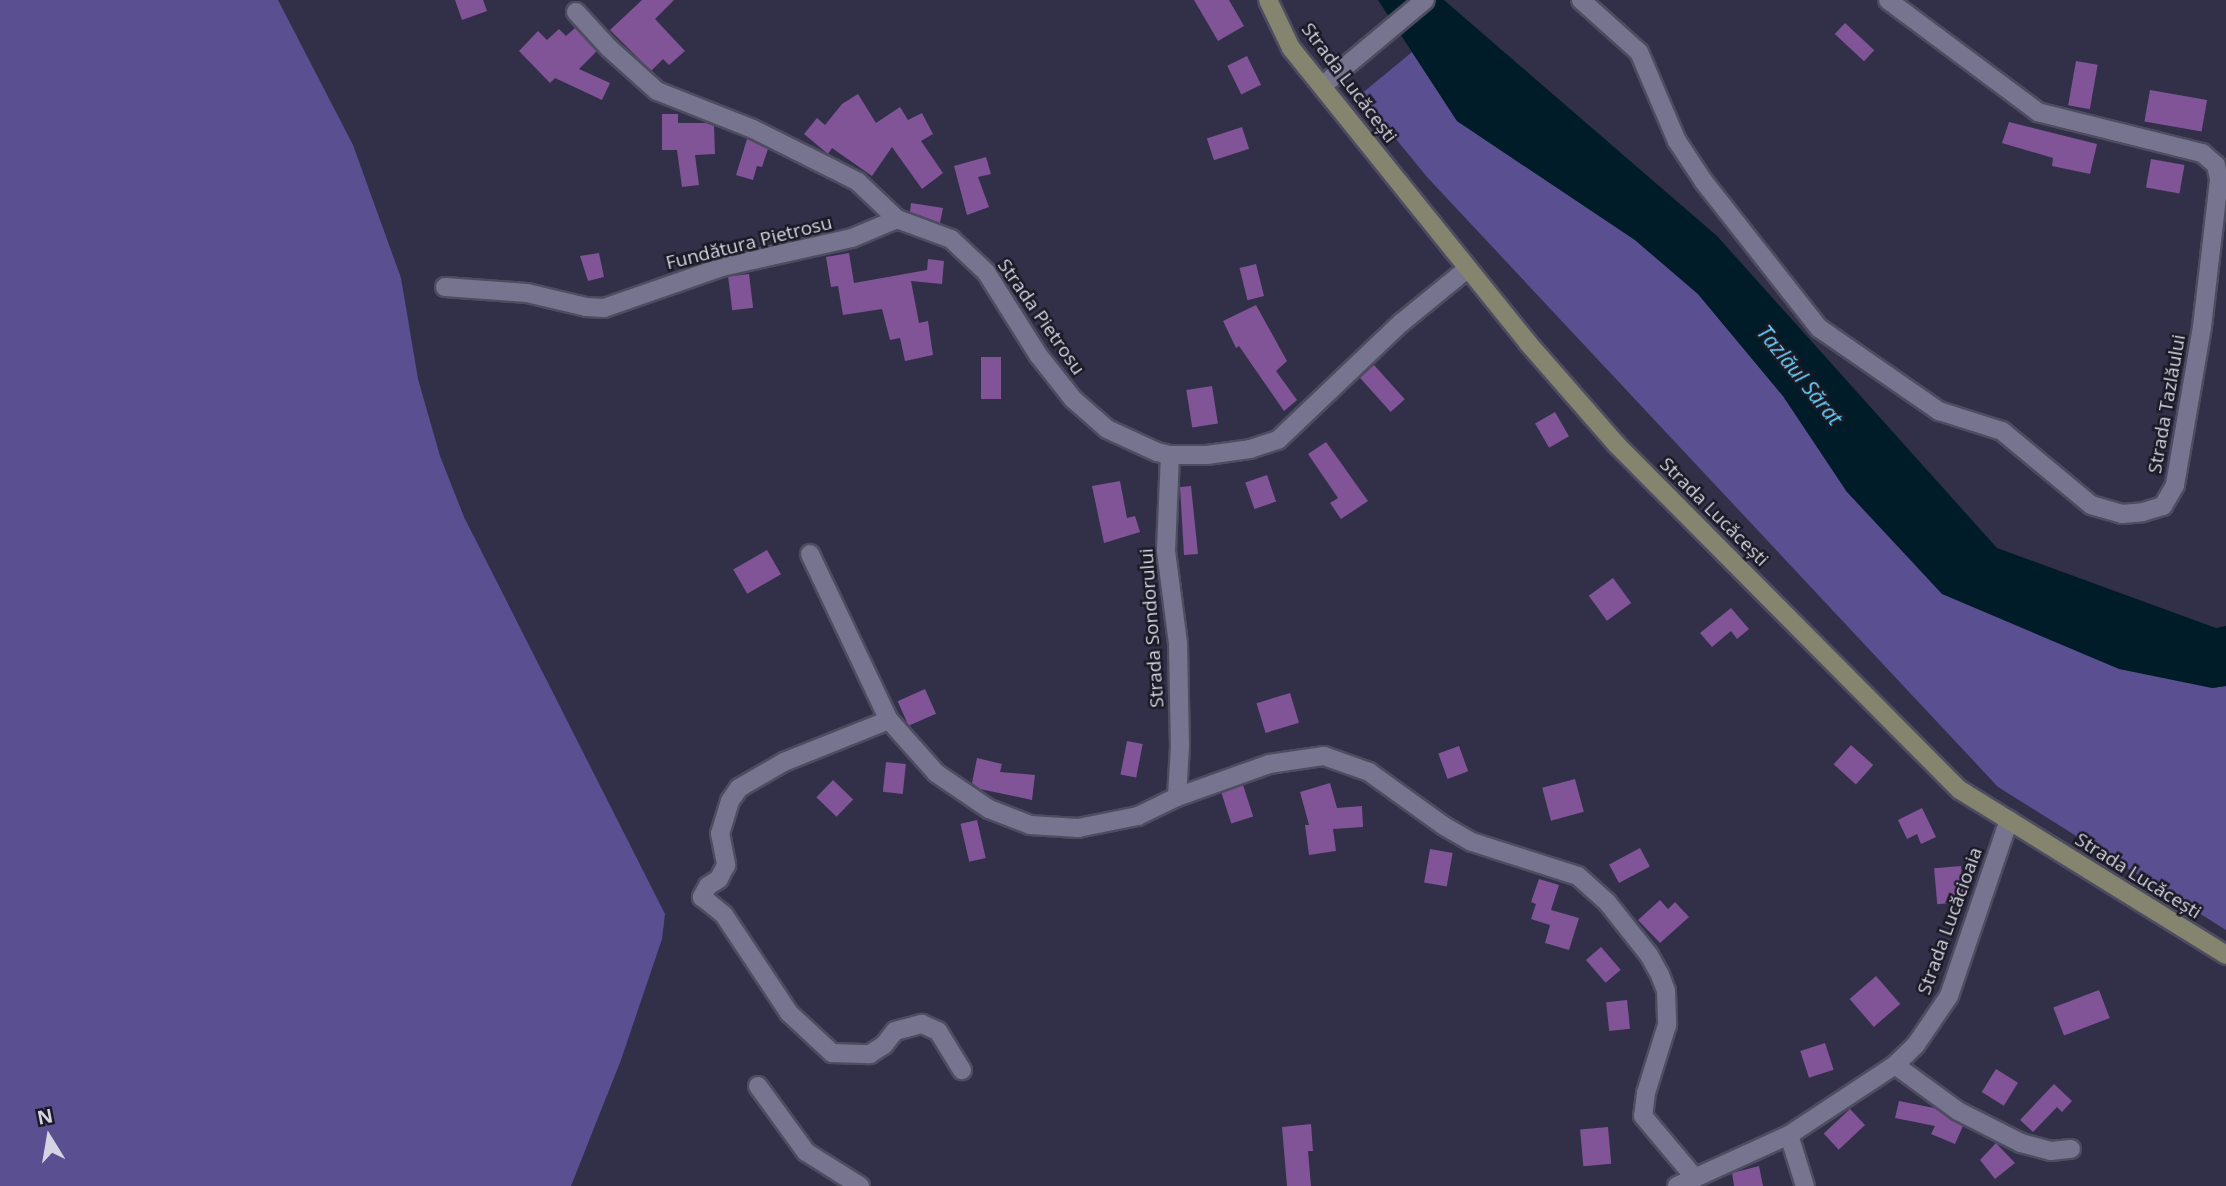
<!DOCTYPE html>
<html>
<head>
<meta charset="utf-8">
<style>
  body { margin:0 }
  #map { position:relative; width:2226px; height:1186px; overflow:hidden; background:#322f48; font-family:"Open Sans",sans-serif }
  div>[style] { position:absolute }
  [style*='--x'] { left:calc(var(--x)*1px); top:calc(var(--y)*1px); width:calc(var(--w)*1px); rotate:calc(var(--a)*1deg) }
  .green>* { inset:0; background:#5a4f91 }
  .water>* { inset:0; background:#001c28 }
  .building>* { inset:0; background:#805496; transform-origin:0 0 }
  .roads { filter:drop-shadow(2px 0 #4e4c60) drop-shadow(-2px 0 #4e4c60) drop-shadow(0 2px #4e4c60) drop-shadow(0 -2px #4e4c60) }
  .street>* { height:18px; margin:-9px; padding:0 9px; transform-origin:9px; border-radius:9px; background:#777490 }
  .secondary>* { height:18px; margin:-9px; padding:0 9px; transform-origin:9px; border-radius:9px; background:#84846f }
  span { translate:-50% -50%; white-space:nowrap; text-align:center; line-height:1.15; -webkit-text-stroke:5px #1a1924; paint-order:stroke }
  .street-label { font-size:19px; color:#d5d4e4 }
  .water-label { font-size:21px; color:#69d2fc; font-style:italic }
  .north { position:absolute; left:14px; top:1102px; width:70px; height:70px; -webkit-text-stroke:5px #1a1924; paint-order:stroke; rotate:349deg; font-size:19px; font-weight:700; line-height:28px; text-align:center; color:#d5d4e4 }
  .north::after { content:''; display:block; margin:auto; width:24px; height:32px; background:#d5d4e4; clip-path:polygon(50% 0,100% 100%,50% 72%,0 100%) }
</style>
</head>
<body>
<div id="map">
  <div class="green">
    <div style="clip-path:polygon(0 0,278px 0,353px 145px,401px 278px,418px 379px,440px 456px,464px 517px,665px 914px,662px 939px,621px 1060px,571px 1186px,0 1186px)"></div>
    <div style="clip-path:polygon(1412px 52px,1457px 121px,1635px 240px,1698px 294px,1783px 396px,1847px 492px,2212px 688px,2226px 686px,2226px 930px,1998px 787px,1427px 177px,1360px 95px)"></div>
  </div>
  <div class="water">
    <div style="clip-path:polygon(1378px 0,1444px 0,1717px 236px,1997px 548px,2216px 628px,2226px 626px,2226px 686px,2212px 688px,2119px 669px,1942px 594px,1847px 492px,1783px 396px,1698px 294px,1635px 240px,1457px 121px)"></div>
  </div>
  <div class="building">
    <div style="clip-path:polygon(455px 0,483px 0,487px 11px,462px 20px)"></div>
    <div style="clip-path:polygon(642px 0,674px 0,655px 19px,685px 51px,669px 65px,663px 59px,651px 71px,610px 30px)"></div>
    <div style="clip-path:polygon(1194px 0,1229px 0,1244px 26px,1218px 41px)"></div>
    <div style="left:1845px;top:23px;width:40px;height:15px;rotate:43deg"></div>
    <div style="clip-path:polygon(575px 28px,597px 51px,579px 69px,610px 83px,602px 100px,555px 78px,550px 83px,519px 51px,538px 31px,547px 40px,559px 29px,566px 36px)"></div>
    <div style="left:1247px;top:56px;width:32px;height:22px;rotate:64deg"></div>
    <div style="left:2076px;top:61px;width:22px;height:45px;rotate:10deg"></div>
    <div style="left:2150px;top:90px;width:58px;height:32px;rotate:10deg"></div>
    <div style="clip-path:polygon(858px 94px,876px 123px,900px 107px,908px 120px,922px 113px,933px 134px,921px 141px,943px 173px,922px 189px,892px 147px,872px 176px,832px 148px,828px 154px,804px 134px,817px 118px,825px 125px,842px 104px)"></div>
    <div style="clip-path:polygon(662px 114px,678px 114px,678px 123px,706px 123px,714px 126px,715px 154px,695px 155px,699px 185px,682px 187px,677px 150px,662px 150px)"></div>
    <div style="clip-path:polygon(2009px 122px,2097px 144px,2090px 174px,2052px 166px,2053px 158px,2002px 143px)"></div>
    <div style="left:1242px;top:127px;width:23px;height:37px;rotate:72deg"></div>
    <div style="clip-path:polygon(747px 139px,768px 149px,762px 167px,757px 166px,753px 180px,736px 175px)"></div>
    <div style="clip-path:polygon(986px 157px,991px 174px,978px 177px,989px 207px,967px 215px,954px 166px)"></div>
    <div style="left:2151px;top:159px;width:34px;height:29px;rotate:10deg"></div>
    <div style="clip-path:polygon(911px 203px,943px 208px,940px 223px,910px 212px)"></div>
    <div style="clip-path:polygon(599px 253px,604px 277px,588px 281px,580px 256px)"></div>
    <div style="clip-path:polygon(849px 253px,854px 283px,927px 270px,928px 259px,944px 261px,942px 284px,911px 281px,919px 323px,928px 321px,933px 355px,905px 361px,900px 338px,890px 340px,882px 309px,843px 315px,838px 286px,831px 287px,826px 257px)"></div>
    <div style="left:1256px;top:264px;width:33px;height:17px;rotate:76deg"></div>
    <div style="left:749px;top:274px;width:34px;height:21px;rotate:83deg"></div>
    <div style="clip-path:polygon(1256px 305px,1287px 361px,1276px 371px,1297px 400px,1284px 411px,1239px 346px,1236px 348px,1223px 321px)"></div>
    <div style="left:981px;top:357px;width:20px;height:42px"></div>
    <div style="left:1374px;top:365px;width:46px;height:19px;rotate:48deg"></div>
    <div style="left:1212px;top:386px;width:38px;height:26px;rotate:81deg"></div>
    <div style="left:1555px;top:412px;width:28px;height:23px;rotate:60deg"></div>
    <div style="clip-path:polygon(1326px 442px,1368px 501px,1341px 519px,1330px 503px,1338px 498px,1308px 454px)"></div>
    <div style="left:1267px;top:475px;width:28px;height:23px;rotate:71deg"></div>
    <div style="clip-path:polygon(1120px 481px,1127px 518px,1135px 516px,1140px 532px,1104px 543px,1092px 486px)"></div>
    <div style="clip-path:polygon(1191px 486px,1198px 554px,1184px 555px,1180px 487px)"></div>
    <div style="left:767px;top:550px;width:28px;height:39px;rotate:60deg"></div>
    <div style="left:1613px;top:578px;width:31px;height:30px;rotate:54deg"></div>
    <div style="clip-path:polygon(1731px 608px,1749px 629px,1737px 639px,1731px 631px,1712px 647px,1700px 633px)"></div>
    <div style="left:925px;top:689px;width:27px;height:30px;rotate:66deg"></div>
    <div style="left:1290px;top:693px;width:31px;height:35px;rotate:73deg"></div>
    <div style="left:1127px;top:741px;width:16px;height:34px;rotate:11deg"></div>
    <div style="left:1851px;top:745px;width:30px;height:26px;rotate:42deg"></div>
    <div style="left:1459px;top:746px;width:27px;height:22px;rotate:70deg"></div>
    <div style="clip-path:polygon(977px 758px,1002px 764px,1000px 772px,1035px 775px,1032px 800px,980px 789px,972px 783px)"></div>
    <div style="left:886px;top:762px;width:20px;height:30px;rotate:6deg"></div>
    <div style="left:1575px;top:779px;width:34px;height:34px;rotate:75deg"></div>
    <div style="left:833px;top:780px;width:28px;height:24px;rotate:44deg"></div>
    <div style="clip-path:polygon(1330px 783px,1337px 808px,1362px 806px,1363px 827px,1333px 829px,1336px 851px,1309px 855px,1305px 825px,1309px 825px,1300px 792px)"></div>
    <div style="left:1243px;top:785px;width:33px;height:23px;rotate:72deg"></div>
    <div style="clip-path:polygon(1922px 808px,1936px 837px,1921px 844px,1917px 834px,1907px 839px,1898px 820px)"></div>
    <div style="left:977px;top:820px;width:39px;height:17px;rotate:77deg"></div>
    <div style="left:1640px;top:848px;width:21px;height:35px;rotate:62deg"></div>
    <div style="left:1430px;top:849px;width:23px;height:34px;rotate:10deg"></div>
    <div style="left:1961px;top:866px;width:36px;height:27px;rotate:85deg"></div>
    <div style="clip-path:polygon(1539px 879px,1559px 885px,1551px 910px,1579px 918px,1569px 950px,1545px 943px,1550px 925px,1531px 919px,1536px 904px,1531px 902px)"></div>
    <div style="clip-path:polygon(1660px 900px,1668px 909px,1675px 902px,1689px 917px,1660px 943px,1638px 920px)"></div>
    <div style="left:1601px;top:947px;width:30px;height:20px;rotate:49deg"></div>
    <div style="left:1876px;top:976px;width:37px;height:35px;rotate:49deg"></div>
    <div style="left:2099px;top:990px;width:30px;height:49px;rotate:69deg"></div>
    <div style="left:1627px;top:1000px;width:29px;height:21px;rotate:84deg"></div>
    <div style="left:1825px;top:1043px;width:28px;height:26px;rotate:72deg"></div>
    <div style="left:1996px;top:1069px;width:26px;height:27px;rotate:32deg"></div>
    <div style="clip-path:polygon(2054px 1084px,2072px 1101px,2062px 1112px,2057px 1107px,2033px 1132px,2020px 1120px)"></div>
    <div style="clip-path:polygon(1899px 1101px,1934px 1108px,1963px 1126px,1955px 1144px,1931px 1134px,1935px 1126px,1895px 1118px)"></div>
    <div style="left:1850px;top:1109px;width:22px;height:36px;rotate:47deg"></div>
    <div style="clip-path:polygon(1311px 1124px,1313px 1151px,1308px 1151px,1311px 1186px,1287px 1186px,1282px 1127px)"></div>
    <div style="left:1608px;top:1127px;width:37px;height:28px;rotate:85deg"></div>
    <div style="clip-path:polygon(1996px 1143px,2015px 1163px,1995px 1179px,1980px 1160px)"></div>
    <div style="clip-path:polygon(1759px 1166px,1763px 1186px,1734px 1186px,1732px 1173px)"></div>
  </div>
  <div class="roads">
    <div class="street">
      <div style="--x:1581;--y:0;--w:78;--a:41.9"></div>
      <div style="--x:1639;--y:52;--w:97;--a:66.9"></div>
      <div style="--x:1677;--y:141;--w:49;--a:56.6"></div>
      <div style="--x:1704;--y:182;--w:186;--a:51.8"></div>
      <div style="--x:1819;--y:328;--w:146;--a:34.7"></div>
      <div style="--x:1939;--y:411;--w:66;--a:17.6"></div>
      <div style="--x:2002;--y:431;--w:116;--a:39.7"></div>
      <div style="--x:2091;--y:505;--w:32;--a:16"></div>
      <div style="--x:2122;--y:514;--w:21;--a:-5"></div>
      <div style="--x:2143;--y:512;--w:21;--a:-17"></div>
      <div style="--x:2163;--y:506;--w:24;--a:-60"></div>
      <div style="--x:2175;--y:485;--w:160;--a:-80.3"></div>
      <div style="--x:2202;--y:327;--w:149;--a:-83.4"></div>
      <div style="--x:2219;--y:179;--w:14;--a:-102"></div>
      <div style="--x:2216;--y:165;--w:18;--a:-139"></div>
      <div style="--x:2202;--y:153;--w:169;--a:-166"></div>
      <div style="--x:2038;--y:112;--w:187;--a:-143.3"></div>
      <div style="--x:576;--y:12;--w:49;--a:47.5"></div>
      <div style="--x:609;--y:48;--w:64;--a:41.9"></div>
      <div style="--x:657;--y:91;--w:103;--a:21.6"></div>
      <div style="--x:753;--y:129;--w:89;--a:26.6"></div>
      <div style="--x:833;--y:169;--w:28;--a:27"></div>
      <div style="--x:858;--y:182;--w:54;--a:43.5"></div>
      <div style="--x:897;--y:219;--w:58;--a:20.3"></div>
      <div style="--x:951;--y:239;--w:48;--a:43.3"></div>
      <div style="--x:986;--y:272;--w:99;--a:57.8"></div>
      <div style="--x:1039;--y:356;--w:55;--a:51.7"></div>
      <div style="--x:1073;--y:399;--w:45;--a:41.4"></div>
      <div style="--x:1107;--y:429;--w:55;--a:24.7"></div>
      <div style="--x:1157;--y:452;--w:13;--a:13"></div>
      <div style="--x:1170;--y:455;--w:37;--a:0"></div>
      <div style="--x:1207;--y:455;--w:43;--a:-7.9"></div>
      <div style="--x:1250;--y:449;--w:29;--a:-18"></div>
      <div style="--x:1278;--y:440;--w:170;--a:-43.6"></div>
      <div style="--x:1401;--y:323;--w:85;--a:-39.3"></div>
      <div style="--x:1322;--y:86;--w:134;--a:-39.9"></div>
      <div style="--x:445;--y:287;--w:82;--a:4.2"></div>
      <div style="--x:527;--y:293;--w:61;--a:13.3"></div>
      <div style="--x:586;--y:307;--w:18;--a:3"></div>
      <div style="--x:604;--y:308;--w:125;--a:-19.2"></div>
      <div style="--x:722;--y:267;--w:133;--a:-12.6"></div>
      <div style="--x:852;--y:238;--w:49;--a:-22.9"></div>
      <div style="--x:1170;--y:455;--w:96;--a:92.4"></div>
      <div style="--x:1166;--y:551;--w:94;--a:82.6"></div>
      <div style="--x:1178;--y:644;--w:102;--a:88.9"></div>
      <div style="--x:1180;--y:746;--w:51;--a:93.4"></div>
      <div style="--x:810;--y:554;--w:184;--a:64.6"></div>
      <div style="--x:889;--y:720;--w:71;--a:48.4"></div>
      <div style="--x:936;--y:773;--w:64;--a:34.2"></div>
      <div style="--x:989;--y:809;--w:44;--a:21.3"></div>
      <div style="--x:1030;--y:825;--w:48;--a:3.6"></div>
      <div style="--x:1078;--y:828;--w:61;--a:-11.3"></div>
      <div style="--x:1138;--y:816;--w:43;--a:-26"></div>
      <div style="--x:1177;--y:797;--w:98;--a:-19.7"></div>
      <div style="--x:1269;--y:764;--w:56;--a:-8.3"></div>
      <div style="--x:1324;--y:756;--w:48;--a:19.6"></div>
      <div style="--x:1369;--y:772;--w:92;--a:35.8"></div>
      <div style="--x:1444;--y:826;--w:32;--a:30"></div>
      <div style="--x:1472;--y:842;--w:111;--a:17.8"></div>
      <div style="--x:1578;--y:876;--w:39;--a:42"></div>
      <div style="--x:1607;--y:902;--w:68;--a:51.6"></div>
      <div style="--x:1649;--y:955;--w:23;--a:61"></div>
      <div style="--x:1660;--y:975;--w:17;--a:69"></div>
      <div style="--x:1666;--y:991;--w:34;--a:88"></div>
      <div style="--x:1667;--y:1025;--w:71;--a:107.2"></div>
      <div style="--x:1646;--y:1093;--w:23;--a:97"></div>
      <div style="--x:1643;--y:1116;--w:81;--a:50"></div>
      <div style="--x:889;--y:720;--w:113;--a:158.2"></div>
      <div style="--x:784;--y:762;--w:52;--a:150"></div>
      <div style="--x:739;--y:788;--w:16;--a:125"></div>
      <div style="--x:730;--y:801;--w:34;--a:107"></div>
      <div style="--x:720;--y:833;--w:33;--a:79"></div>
      <div style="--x:726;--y:865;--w:16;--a:117"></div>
      <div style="--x:719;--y:879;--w:13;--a:148"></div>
      <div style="--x:708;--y:886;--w:13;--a:119"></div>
      <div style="--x:702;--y:897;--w:28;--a:39"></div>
      <div style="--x:724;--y:915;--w:118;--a:56.4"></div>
      <div style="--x:789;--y:1013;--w:59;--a:42.9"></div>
      <div style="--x:832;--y:1053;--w:38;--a:2"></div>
      <div style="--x:870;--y:1054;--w:17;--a:-33"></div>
      <div style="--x:884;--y:1045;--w:18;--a:-52"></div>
      <div style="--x:895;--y:1031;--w:28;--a:-15"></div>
      <div style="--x:922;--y:1024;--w:17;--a:24"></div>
      <div style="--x:938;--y:1031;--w:46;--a:58.4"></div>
      <div style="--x:1895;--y:1065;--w:78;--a:36.1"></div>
      <div style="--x:1958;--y:1111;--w:71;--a:26.9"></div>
      <div style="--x:2021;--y:1143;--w:31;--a:15"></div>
      <div style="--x:2051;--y:1151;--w:20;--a:-6"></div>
      <div style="--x:758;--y:1086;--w:82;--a:54"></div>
      <div style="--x:806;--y:1152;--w:64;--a:32.2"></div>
      <div style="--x:1789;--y:1135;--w:53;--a:72.6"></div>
      <div style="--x:1677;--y:1186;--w:123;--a:-24.5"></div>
      <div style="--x:1789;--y:1135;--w:127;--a:-33.4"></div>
      <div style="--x:1895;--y:1065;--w:28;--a:-44"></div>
      <div style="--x:1915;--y:1046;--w:60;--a:-55.8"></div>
      <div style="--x:1949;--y:996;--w:186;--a:-71.2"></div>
    </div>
    <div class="secondary">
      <div style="--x:1268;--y:0;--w:53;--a:64.4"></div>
      <div style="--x:1291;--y:48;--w:378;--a:51.2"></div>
      <div style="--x:1528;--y:343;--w:135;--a:48.9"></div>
      <div style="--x:1617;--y:445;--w:486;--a:45.2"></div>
      <div style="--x:1960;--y:790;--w:313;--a:31.8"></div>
    </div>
  </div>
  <div class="street-label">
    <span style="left:1349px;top:83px;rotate:53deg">Strada Lucăcești</span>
    <span style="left:749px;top:243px;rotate:-14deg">Fundătura Pietrosu</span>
    <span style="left:1041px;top:317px;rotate:55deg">Strada Pietrosu</span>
    <span style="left:2167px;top:404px;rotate:-80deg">Strada Tazlăului</span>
    <span style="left:1714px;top:512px;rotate:45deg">Strada Lucăcești</span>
    <span style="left:1152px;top:628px;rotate:-94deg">Strada Sondorului</span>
    <span style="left:2138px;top:876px;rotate:32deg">Strada Lucăcești</span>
    <span style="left:1950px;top:921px;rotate:-70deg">Strada Lucăcioaia</span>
  </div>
  <div class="water-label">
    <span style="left:1800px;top:375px;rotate:51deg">Tazlăul Sărat</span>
  </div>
  <div class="north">N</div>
</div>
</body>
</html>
